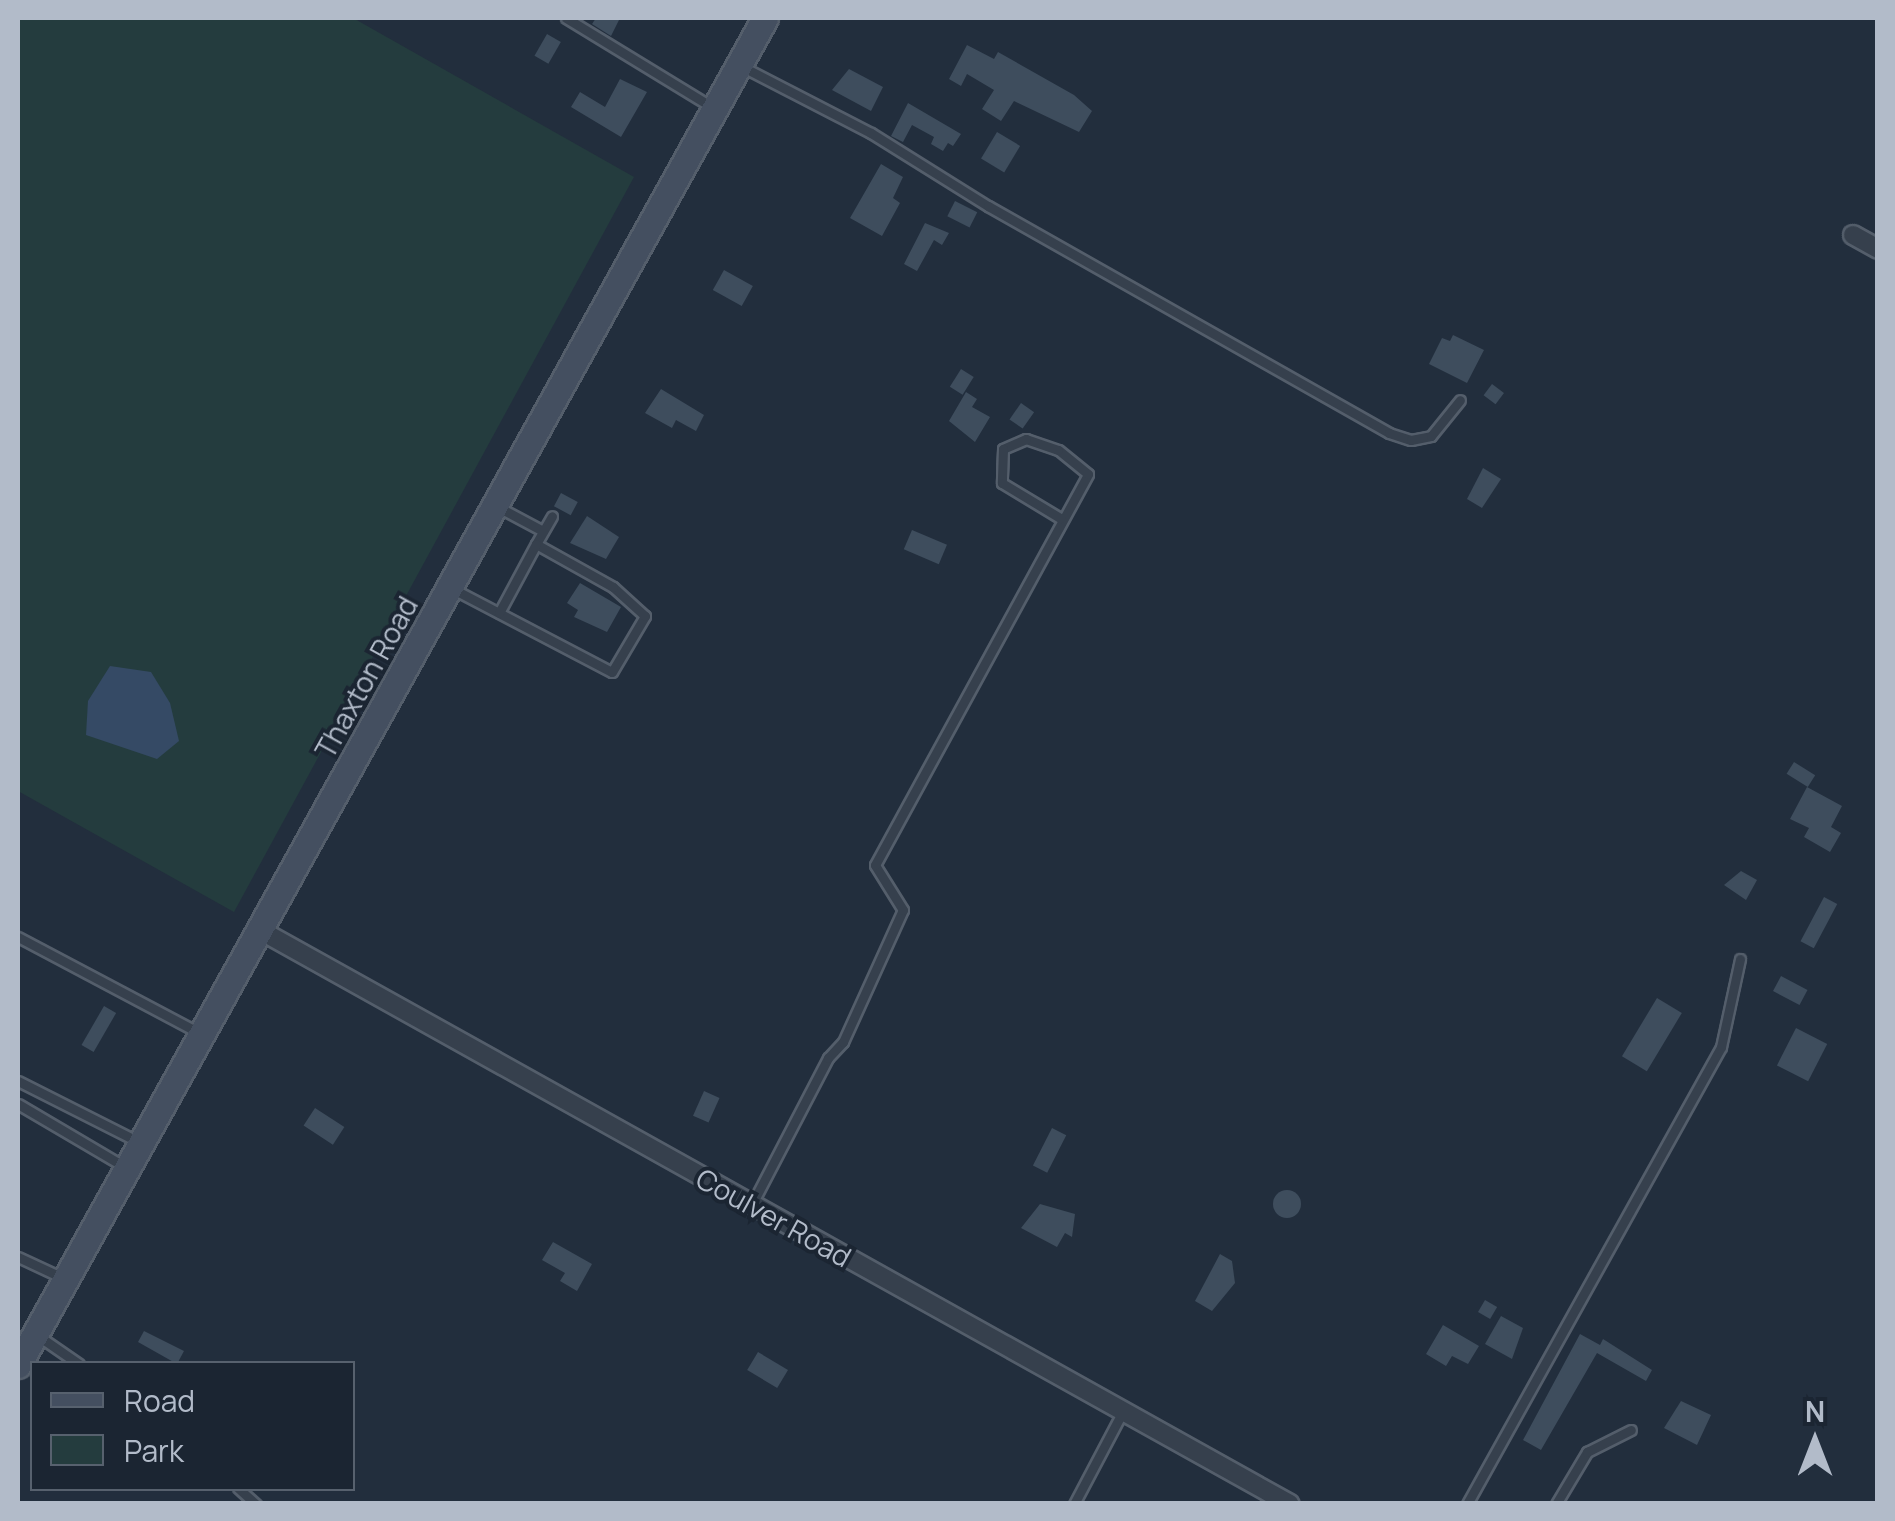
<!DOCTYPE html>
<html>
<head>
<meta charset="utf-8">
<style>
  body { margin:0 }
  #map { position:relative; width:1895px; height:1521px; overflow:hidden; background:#222e3d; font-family:Manrope,sans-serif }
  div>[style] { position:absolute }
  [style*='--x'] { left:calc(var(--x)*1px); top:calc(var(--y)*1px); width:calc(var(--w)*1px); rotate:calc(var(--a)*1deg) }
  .green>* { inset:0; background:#243c3e }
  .water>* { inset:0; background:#354a65 }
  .building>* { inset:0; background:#3e4d5d; transform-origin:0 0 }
  .round { border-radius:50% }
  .roads { filter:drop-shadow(2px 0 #545e6b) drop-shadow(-2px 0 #545e6b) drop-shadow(0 2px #545e6b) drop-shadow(0 -2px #545e6b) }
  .lane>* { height:9px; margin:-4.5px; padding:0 4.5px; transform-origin:4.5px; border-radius:4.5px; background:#36404d }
  .street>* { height:18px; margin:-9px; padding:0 9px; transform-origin:9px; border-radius:9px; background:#36404d }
  .secondary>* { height:25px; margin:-12.5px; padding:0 12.5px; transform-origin:12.5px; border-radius:12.5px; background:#444f60 }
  span { translate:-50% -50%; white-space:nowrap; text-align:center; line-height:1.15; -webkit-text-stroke:8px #1b2532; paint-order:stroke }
  .street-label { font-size:28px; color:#b2bbc9 }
  .frame { position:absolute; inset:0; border:20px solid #b2bbc9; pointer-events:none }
  .legend { position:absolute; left:30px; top:1361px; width:325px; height:130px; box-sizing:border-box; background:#1b2532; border:2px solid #57616e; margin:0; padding:12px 18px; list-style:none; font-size:30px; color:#b2bbc9 }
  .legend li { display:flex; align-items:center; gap:20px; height:50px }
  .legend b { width:50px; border:2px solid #57616e }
  .north { position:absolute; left:1765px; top:1391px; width:100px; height:100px; -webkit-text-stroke:8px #1b2532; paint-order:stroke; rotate:0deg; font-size:28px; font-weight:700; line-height:40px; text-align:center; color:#b2bbc9 }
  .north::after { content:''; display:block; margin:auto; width:35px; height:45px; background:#b2bbc9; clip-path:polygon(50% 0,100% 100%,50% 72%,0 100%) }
</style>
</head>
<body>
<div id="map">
  <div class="green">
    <div style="clip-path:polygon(18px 18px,353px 18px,634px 177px,234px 912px,18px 791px)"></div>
  </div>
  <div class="water">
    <div style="clip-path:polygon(110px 666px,151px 672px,170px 703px,179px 741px,157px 759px,86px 735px,88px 701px)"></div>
  </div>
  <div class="building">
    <div style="clip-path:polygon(596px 18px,620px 18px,611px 36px,592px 24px)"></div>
    <div style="left:547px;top:34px;width:16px;height:25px;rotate:30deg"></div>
    <div style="clip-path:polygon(967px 45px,994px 59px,998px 52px,1074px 95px,1092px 111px,1079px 132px,1014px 101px,1001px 121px,982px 109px,994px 90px,967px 74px,961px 86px,949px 79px)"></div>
    <div style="clip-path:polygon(849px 69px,883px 87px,871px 111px,832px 90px)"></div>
    <div style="clip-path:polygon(620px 79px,647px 92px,621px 137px,571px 107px,580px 92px,605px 107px)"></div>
    <div style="clip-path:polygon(908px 103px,961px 134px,953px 146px,948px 143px,943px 151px,931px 144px,934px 137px,912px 125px,903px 142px,891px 136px)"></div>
    <div style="left:997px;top:132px;width:27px;height:31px;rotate:31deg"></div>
    <div style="clip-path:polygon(881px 164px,903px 177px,893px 198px,900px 203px,882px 236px,850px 218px)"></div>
    <div style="left:955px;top:201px;width:25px;height:17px;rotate:27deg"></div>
    <div style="clip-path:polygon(925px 223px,949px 233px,942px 245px,934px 240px,917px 271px,904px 264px)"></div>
    <div style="left:724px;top:270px;width:33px;height:23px;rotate:29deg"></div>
    <div style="clip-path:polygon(1453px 335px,1484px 350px,1467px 383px,1429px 364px,1442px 338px,1450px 341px)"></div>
    <div style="left:961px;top:369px;width:15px;height:21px;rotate:32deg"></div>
    <div style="left:1492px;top:384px;width:15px;height:14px;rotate:37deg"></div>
    <div style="clip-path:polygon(661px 389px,704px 415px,696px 431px,676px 420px,672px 428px,645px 413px)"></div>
    <div style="clip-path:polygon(966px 392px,977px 399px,972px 407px,990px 417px,975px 442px,949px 421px)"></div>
    <div style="left:1021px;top:403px;width:16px;height:20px;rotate:35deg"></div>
    <div style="clip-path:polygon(1483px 468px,1501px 479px,1482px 508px,1467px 499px)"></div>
    <div style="left:561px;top:493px;width:19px;height:15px;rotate:28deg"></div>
    <div style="clip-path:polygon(587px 516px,619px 537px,606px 559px,570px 543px)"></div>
    <div style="left:912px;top:530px;width:38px;height:21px;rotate:23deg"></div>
    <div style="clip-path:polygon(580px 583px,621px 607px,607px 632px,574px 617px,578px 610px,567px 603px)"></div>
    <div style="left:1794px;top:762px;width:25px;height:14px;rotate:32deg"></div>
    <div style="clip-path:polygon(1807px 787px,1842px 806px,1831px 827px,1841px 833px,1830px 852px,1804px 837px,1809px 828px,1790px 819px)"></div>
    <div style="clip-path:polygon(1741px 871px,1757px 880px,1746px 900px,1724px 885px)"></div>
    <div style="left:1824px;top:897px;width:15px;height:50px;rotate:28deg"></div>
    <div style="left:1781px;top:976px;width:30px;height:17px;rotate:28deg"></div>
    <div style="left:1657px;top:998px;width:29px;height:68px;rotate:31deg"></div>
    <div style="left:104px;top:1006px;width:14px;height:45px;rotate:30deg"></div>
    <div style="left:1796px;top:1028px;width:35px;height:42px;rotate:27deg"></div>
    <div style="left:704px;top:1091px;width:17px;height:27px;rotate:24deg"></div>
    <div style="left:315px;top:1108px;width:35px;height:21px;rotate:33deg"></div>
    <div style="left:1052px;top:1128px;width:16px;height:42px;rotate:27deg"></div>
    <div class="round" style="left:1273px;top:1190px;width:28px;height:28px"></div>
    <div style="clip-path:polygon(1040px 1204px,1075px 1214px,1072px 1237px,1065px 1233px,1057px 1247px,1021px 1228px)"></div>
    <div style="clip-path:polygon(553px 1242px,592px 1264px,577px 1291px,560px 1281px,565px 1273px,542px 1260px)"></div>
    <div style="clip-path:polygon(1220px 1254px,1232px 1261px,1235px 1283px,1212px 1311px,1195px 1301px)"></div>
    <div style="left:1485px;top:1300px;width:14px;height:14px;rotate:30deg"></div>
    <div style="clip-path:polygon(1501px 1316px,1523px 1328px,1512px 1359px,1485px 1344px)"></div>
    <div style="clip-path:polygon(1443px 1325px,1479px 1346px,1468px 1364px,1452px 1356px,1446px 1366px,1426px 1354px)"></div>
    <div style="clip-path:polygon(144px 1331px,184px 1351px,177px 1364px,138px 1342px)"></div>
    <div style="clip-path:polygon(1580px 1334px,1600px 1345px,1603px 1339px,1652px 1370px,1646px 1381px,1597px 1353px,1541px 1450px,1523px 1440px)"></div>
    <div style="left:758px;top:1352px;width:35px;height:21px;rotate:31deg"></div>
    <div style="clip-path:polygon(1681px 1401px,1711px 1415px,1697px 1445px,1664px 1428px)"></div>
  </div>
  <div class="roads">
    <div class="lane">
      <div style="--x:566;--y:18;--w:171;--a:31.4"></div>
      <div style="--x:741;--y:66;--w:146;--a:27.3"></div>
      <div style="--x:871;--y:133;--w:138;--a:32"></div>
      <div style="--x:988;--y:206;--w:461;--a:29.5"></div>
      <div style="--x:1389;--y:433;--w:23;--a:18"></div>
      <div style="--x:1411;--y:440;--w:20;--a:-11"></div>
      <div style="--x:1431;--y:436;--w:46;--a:-51.1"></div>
      <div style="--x:498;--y:507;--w:51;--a:28.1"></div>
      <div style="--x:536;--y:544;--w:32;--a:-60"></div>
      <div style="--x:453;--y:589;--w:179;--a:27.6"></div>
      <div style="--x:612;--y:672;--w:65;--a:-59.5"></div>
      <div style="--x:645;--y:616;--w:43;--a:-137.8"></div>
      <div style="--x:613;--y:587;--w:88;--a:-150.8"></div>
      <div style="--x:536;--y:544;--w:78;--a:118.2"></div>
      <div style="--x:18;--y:937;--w:205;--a:27.9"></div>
      <div style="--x:18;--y:1081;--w:136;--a:26.8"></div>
      <div style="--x:18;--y:1104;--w:124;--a:30.5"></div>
      <div style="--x:752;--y:1204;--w:165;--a:-62.5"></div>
      <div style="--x:828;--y:1058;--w:22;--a:-47"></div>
      <div style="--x:843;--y:1042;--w:145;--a:-65.6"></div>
      <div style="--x:903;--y:910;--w:53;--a:-121.9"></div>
      <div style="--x:875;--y:865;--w:445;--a:-61.4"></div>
      <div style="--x:1088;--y:474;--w:38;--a:-141"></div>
      <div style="--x:1058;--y:450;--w:34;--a:-161"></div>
      <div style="--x:1026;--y:439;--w:25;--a:157"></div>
      <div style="--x:1003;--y:449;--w:34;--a:92"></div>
      <div style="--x:1002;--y:483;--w:68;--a:31.1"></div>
      <div style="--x:18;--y:1257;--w:50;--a:25"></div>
      <div style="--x:37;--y:1335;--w:51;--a:34.6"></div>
      <div style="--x:238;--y:1488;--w:24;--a:42"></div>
      <div style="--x:1074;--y:1504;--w:105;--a:-62.2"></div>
      <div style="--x:1467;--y:1504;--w:523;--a:-60.93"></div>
      <div style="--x:1721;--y:1047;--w:90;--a:-77.8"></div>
      <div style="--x:1556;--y:1504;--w:61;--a:-59.2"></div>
      <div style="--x:1587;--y:1452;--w:49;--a:-26.6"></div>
    </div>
    <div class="street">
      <div style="--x:1853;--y:235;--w:29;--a:29"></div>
      <div style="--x:258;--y:929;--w:1181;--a:29.13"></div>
    </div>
    <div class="secondary">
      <div style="--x:18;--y:1365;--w:1540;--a:-60.99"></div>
    </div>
  </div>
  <div class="street-label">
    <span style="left:366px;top:677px;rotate:-61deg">Thaxton Road</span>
    <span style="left:774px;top:1217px;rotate:29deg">Coulver Road</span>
  </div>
  <div class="frame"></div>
  <ul class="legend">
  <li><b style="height:12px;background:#444f60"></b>Road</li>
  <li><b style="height:28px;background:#243c3e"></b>Park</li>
  </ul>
  <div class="north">N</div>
</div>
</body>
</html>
